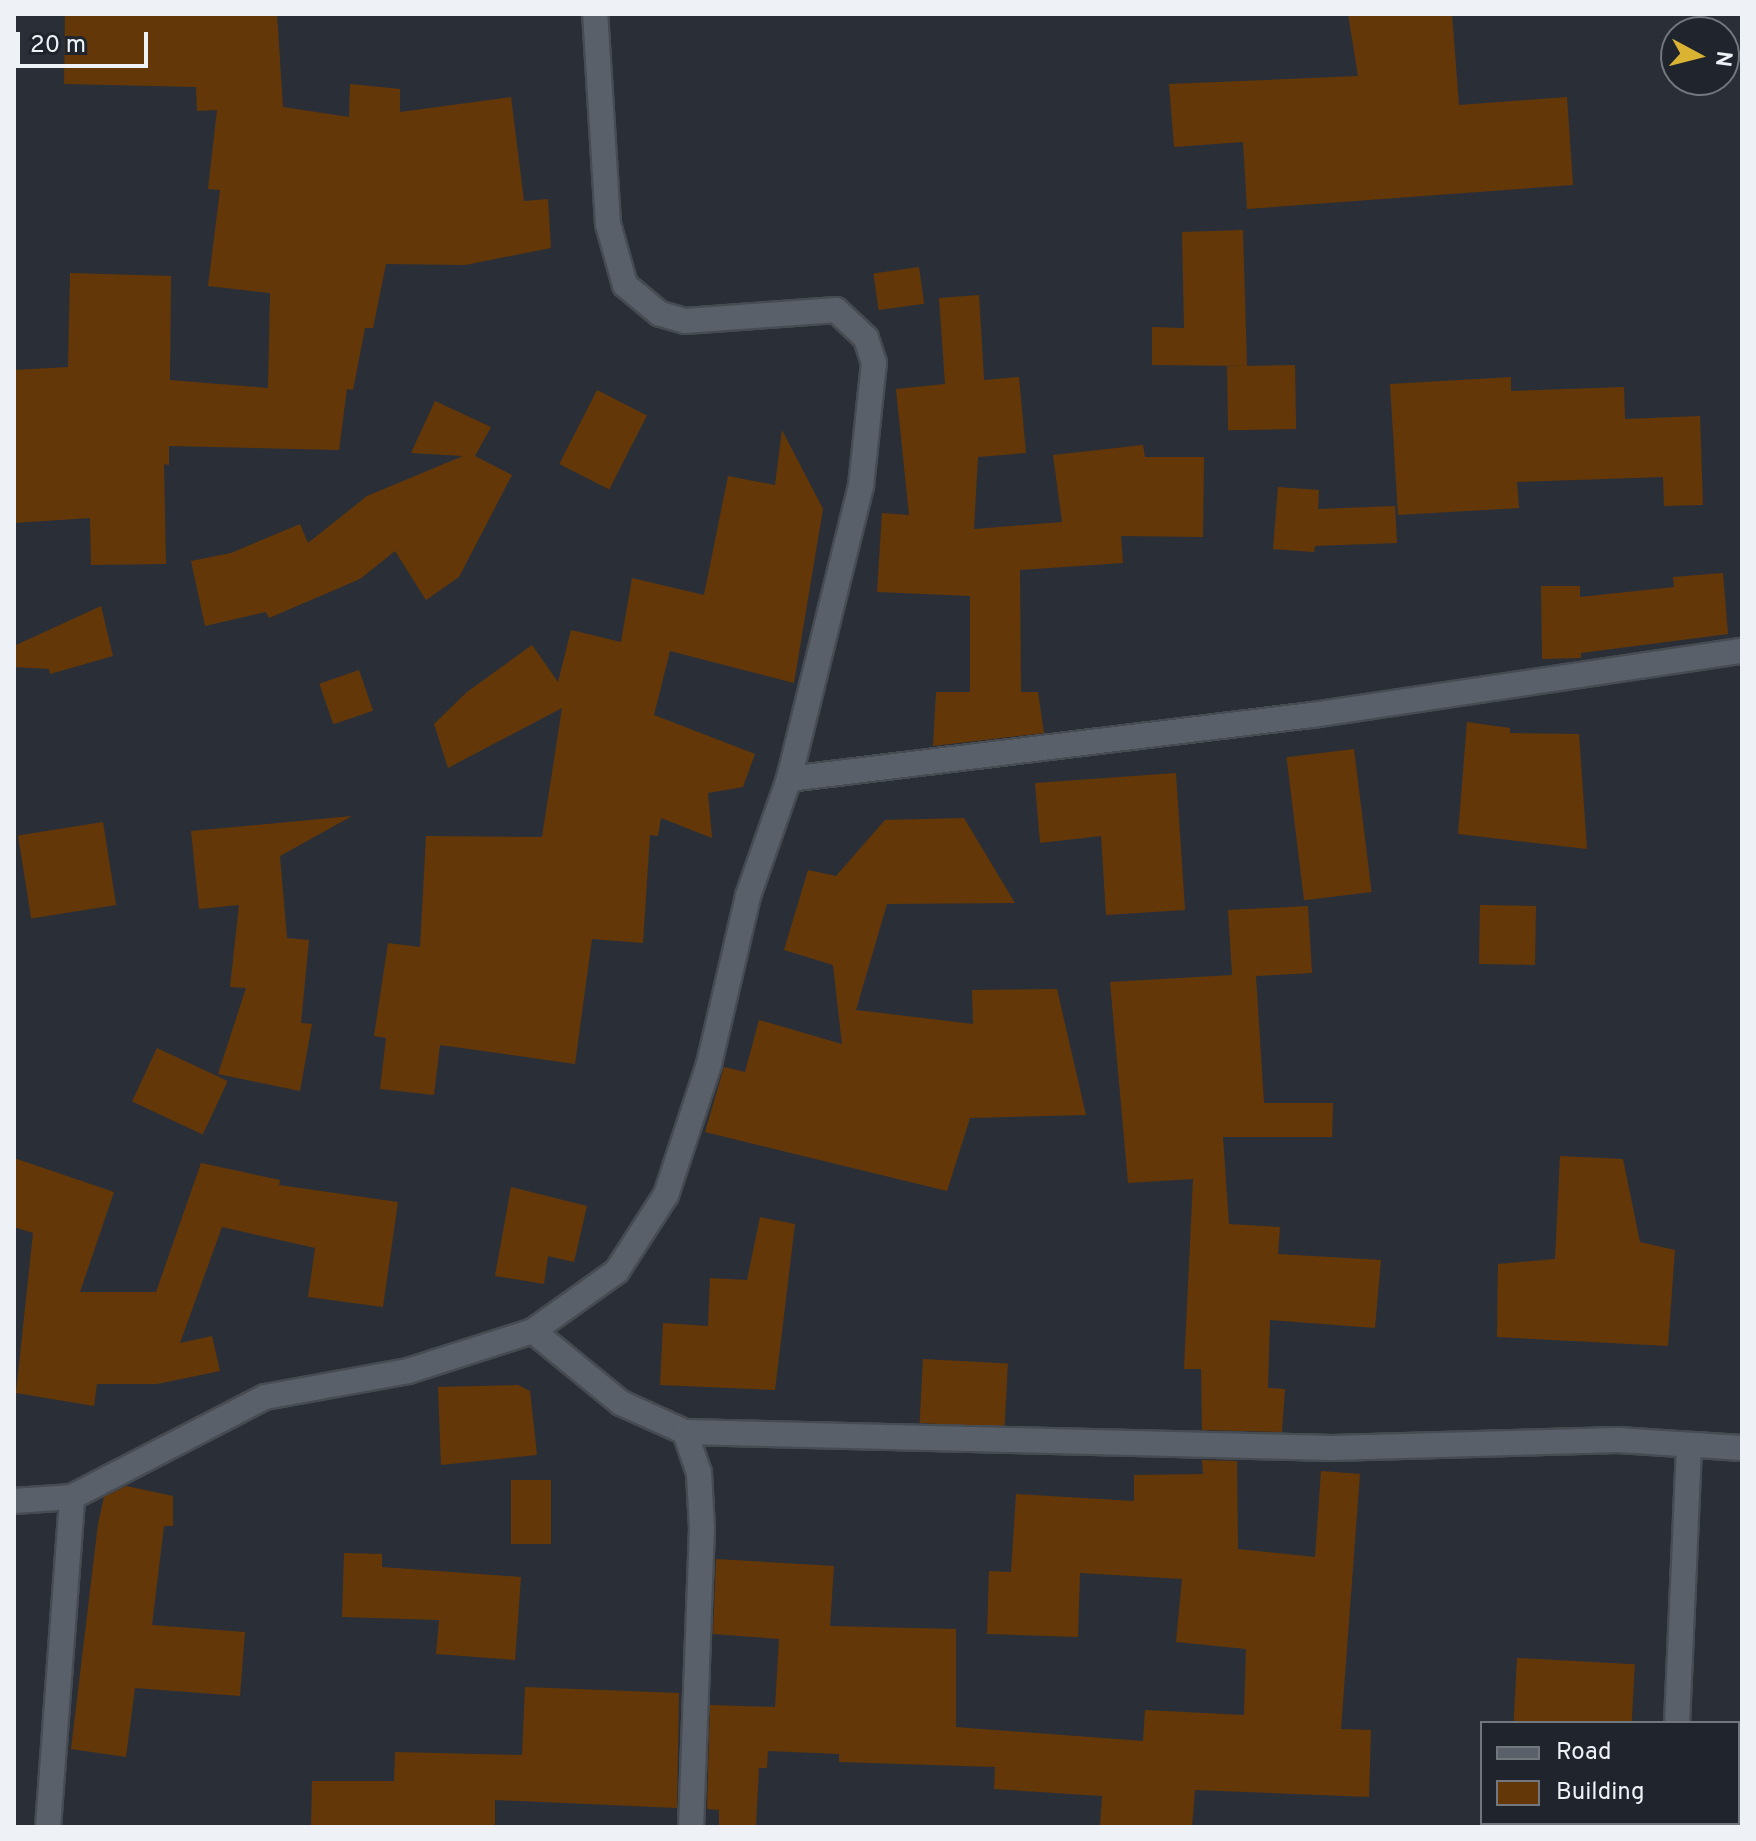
<!DOCTYPE html>
<html>
<head>
<meta charset="utf-8">
<style>
  body { margin:0 }
  #map { position:relative; width:1756px; height:1841px; overflow:hidden; background:#2a2f37; font-family:Overpass,sans-serif }
  div>[style] { position:absolute }
  [style*='--x'] { left:calc(var(--x)*1px); top:calc(var(--y)*1px); width:calc(var(--w)*1px); rotate:calc(var(--a)*1deg) }
  .building>* { inset:0; background:#643708; transform-origin:0 0 }
  .roads { filter:drop-shadow(2px 0 #474b52) drop-shadow(-2px 0 #474b52) drop-shadow(0 2px #474b52) drop-shadow(0 -2px #474b52) }
  .minor>* { height:24px; margin:-12px; padding:0 12px; transform-origin:12px; border-radius:12px; background:#5a6069 }
  span { translate:-50% -50%; white-space:nowrap; text-align:center; line-height:1.15; -webkit-text-stroke:6px #20252d; paint-order:stroke }
  .frame { position:absolute; inset:0; border:16px solid #eef1f6; pointer-events:none }
  .legend { position:absolute; left:1480px; top:1721px; width:260px; height:104px; box-sizing:border-box; background:#20252d; border:2px solid #72777d; margin:0; padding:10px 14px; list-style:none; font-size:24px; color:#eef1f6 }
  .legend li { display:flex; align-items:center; gap:16px; height:40px }
  .legend b { width:40px; border:2px solid #72777d }
  .north { position:absolute; left:1660px; top:16px; width:80px; height:80px; box-sizing:border-box; background:#20252d; border:2px solid #72777d; border-radius:50%; rotate:97deg; font-size:22px; font-weight:700; line-height:32px; text-align:center; color:#eef1f6 }
  .north::after { content:''; display:block; margin:auto; width:28px; height:36px; background:#dab333; clip-path:polygon(50% 0,100% 100%,50% 72%,0 100%) }
  .scale { position:absolute; left:16px; top:32px; width:132px; height:36px; box-sizing:border-box; border:4px solid #eef1f6; border-top:0; padding-left:10px; font-size:24px; line-height:28px; white-space:nowrap; color:#eef1f6; -webkit-text-stroke:6px #20252d; paint-order:stroke }
</style>
</head>
<body>
<div id="map">
  <div class="building">
    <div style="clip-path:polygon(65px 14px,277px 14px,283px 107px,349px 117px,350px 84px,400px 89px,400px 112px,511px 97px,524px 201px,548px 199px,551px 248px,465px 265px,386px 264px,373px 328px,365px 328px,353px 390px,347px 389px,339px 450px,169px 446px,169px 465px,164px 464px,166px 564px,91px 565px,90px 518px,14px 523px,14px 370px,68px 367px,70px 273px,171px 276px,170px 380px,268px 388px,270px 293px,208px 286px,220px 190px,208px 189px,217px 110px,197px 111px,196px 87px,64px 84px)"></div>
    <div style="clip-path:polygon(1348px 14px,1452px 14px,1459px 105px,1567px 97px,1573px 185px,1247px 209px,1243px 142px,1174px 147px,1169px 84px,1358px 76px)"></div>
    <div style="clip-path:polygon(1243px 230px,1247px 366px,1152px 365px,1152px 327px,1184px 328px,1182px 232px)"></div>
    <div style="left:919px;top:267px;width:37px;height:46px;rotate:82deg"></div>
    <div style="clip-path:polygon(979px 295px,984px 380px,1019px 377px,1026px 453px,978px 457px,974px 529px,1062px 522px,1053px 455px,1143px 445px,1145px 457px,1204px 457px,1203px 537px,1121px 536px,1123px 563px,1020px 570px,1021px 692px,1038px 692px,1044px 733px,933px 746px,936px 692px,970px 692px,970px 596px,877px 592px,882px 513px,909px 515px,896px 389px,945px 384px,939px 298px)"></div>
    <div style="left:1295px;top:365px;width:64px;height:68px;rotate:89deg"></div>
    <div style="clip-path:polygon(1511px 377px,1511px 391px,1624px 387px,1625px 419px,1700px 416px,1703px 505px,1664px 506px,1663px 477px,1517px 482px,1519px 508px,1398px 515px,1390px 384px)"></div>
    <div style="left:597px;top:390px;width:56px;height:83px;rotate:27deg"></div>
    <div style="clip-path:polygon(435px 401px,491px 427px,475px 456px,512px 475px,459px 577px,426px 600px,395px 551px,360px 579px,269px 618px,266px 612px,205px 626px,191px 561px,231px 553px,300px 524px,308px 543px,367px 496px,463px 456px,411px 453px)"></div>
    <div style="clip-path:polygon(782px 430px,823px 509px,794px 683px,670px 651px,654px 715px,755px 754px,743px 787px,708px 793px,712px 838px,661px 818px,658px 836px,650px 835px,643px 943px,592px 939px,575px 1064px,440px 1045px,434px 1095px,380px 1089px,386px 1038px,374px 1036px,388px 943px,420px 947px,426px 836px,542px 837px,562px 708px,448px 768px,434px 724px,467px 692px,532px 645px,558px 682px,571px 630px,621px 642px,632px 578px,704px 595px,728px 476px,775px 485px)"></div>
    <div style="clip-path:polygon(1278px 487px,1319px 490px,1318px 509px,1395px 506px,1397px 543px,1315px 546px,1314px 552px,1273px 549px)"></div>
    <div style="clip-path:polygon(1723px 573px,1728px 634px,1581px 653px,1581px 658px,1542px 659px,1541px 586px,1580px 586px,1580px 597px,1674px 587px,1673px 577px)"></div>
    <div style="clip-path:polygon(101px 606px,113px 656px,50px 674px,49px 669px,14px 667px,14px 646px)"></div>
    <div style="left:359px;top:670px;width:43px;height:42px;rotate:71deg"></div>
    <div style="clip-path:polygon(1467px 722px,1510px 728px,1510px 733px,1579px 734px,1587px 849px,1458px 834px)"></div>
    <div style="left:1354px;top:749px;width:144px;height:68px;rotate:83deg"></div>
    <div style="clip-path:polygon(1176px 773px,1185px 910px,1106px 915px,1101px 836px,1040px 843px,1035px 783px)"></div>
    <div style="clip-path:polygon(352px 816px,280px 856px,287px 938px,309px 940px,301px 1023px,312px 1024px,300px 1091px,218px 1074px,246px 988px,230px 987px,239px 905px,199px 909px,191px 831px)"></div>
    <div style="clip-path:polygon(964px 818px,1015px 903px,887px 904px,856px 1010px,973px 1024px,972px 990px,1057px 989px,1086px 1115px,970px 1118px,947px 1191px,705px 1132px,724px 1067px,745px 1072px,759px 1020px,842px 1044px,833px 965px,784px 950px,808px 870px,836px 876px,885px 820px)"></div>
    <div style="left:103px;top:822px;width:84px;height:86px;rotate:81deg"></div>
    <div style="left:1480px;top:905px;width:56px;height:59px;rotate:1deg"></div>
    <div style="clip-path:polygon(1308px 906px,1312px 973px,1256px 976px,1264px 1103px,1333px 1103px,1332px 1137px,1223px 1137px,1229px 1224px,1280px 1227px,1278px 1254px,1381px 1260px,1375px 1328px,1270px 1320px,1268px 1388px,1285px 1389px,1282px 1432px,1202px 1430px,1201px 1369px,1184px 1369px,1193px 1179px,1128px 1183px,1110px 982px,1232px 975px,1228px 910px)"></div>
    <div style="left:157px;top:1048px;width:78px;height:59px;rotate:25deg"></div>
    <div style="clip-path:polygon(1560px 1156px,1623px 1159px,1640px 1242px,1675px 1250px,1668px 1346px,1497px 1337px,1498px 1264px,1555px 1259px)"></div>
    <div style="clip-path:polygon(14px 1158px,114px 1192px,80px 1292px,156px 1292px,201px 1163px,280px 1180px,279px 1185px,398px 1202px,383px 1307px,308px 1297px,315px 1248px,222px 1227px,180px 1343px,212px 1336px,220px 1371px,157px 1384px,97px 1384px,94px 1406px,16px 1393px,33px 1233px,14px 1227px)"></div>
    <div style="clip-path:polygon(511px 1187px,587px 1206px,574px 1262px,548px 1256px,544px 1284px,495px 1276px)"></div>
    <div style="clip-path:polygon(760px 1217px,795px 1224px,775px 1390px,660px 1385px,663px 1323px,708px 1326px,710px 1278px,747px 1280px)"></div>
    <div style="left:923px;top:1359px;width:85px;height:64px;rotate:3deg"></div>
    <div style="clip-path:polygon(518px 1385px,530px 1391px,537px 1455px,441px 1465px,438px 1387px)"></div>
    <div style="clip-path:polygon(1202px 1460px,1237px 1461px,1238px 1549px,1315px 1557px,1321px 1471px,1360px 1474px,1341px 1729px,1371px 1730px,1369px 1797px,1195px 1790px,1192px 1827px,1100px 1827px,1102px 1796px,994px 1789px,995px 1767px,839px 1762px,839px 1754px,768px 1751px,767px 1768px,759px 1768px,756px 1827px,719px 1827px,719px 1810px,707px 1809px,710px 1705px,775px 1707px,779px 1639px,713px 1634px,716px 1559px,834px 1566px,830px 1626px,956px 1629px,956px 1727px,1143px 1741px,1145px 1710px,1244px 1715px,1246px 1649px,1176px 1642px,1182px 1579px,1080px 1573px,1078px 1637px,987px 1634px,989px 1571px,1011px 1572px,1016px 1494px,1134px 1501px,1134px 1475px,1203px 1474px)"></div>
    <div style="left:511px;top:1480px;width:40px;height:64px"></div>
    <div style="clip-path:polygon(126px 1486px,173px 1496px,173px 1526px,164px 1526px,152px 1625px,245px 1632px,240px 1696px,135px 1688px,126px 1757px,71px 1749px,98px 1524px,104px 1497px)"></div>
    <div style="clip-path:polygon(344px 1553px,382px 1554px,382px 1567px,521px 1577px,515px 1660px,436px 1654px,439px 1620px,342px 1617px)"></div>
    <div style="left:1517px;top:1658px;width:118px;height:65px;rotate:3deg"></div>
    <div style="clip-path:polygon(525px 1687px,679px 1693px,677px 1808px,495px 1800px,495px 1827px,311px 1827px,312px 1781px,394px 1781px,395px 1752px,522px 1755px)"></div>
  </div>
  <div class="roads">
    <div class="minor">
      <div style="--x:789;--y:779;--w:527;--a:-6.98"></div>
      <div style="--x:1312;--y:715;--w:435;--a:-8.5"></div>
      <div style="--x:533;--y:1331;--w:114;--a:39.3"></div>
      <div style="--x:621;--y:1403;--w:70;--a:24.4"></div>
      <div style="--x:685;--y:1432;--w:648;--a:1.41"></div>
      <div style="--x:1333;--y:1448;--w:285;--a:-1.6"></div>
      <div style="--x:1618;--y:1440;--w:124;--a:3.7"></div>
      <div style="--x:685;--y:1432;--w:43;--a:71.1"></div>
      <div style="--x:699;--y:1473;--w:55;--a:86.9"></div>
      <div style="--x:702;--y:1528;--w:299;--a:92.1"></div>
      <div style="--x:14;--y:1501;--w:58;--a:-3.9"></div>
      <div style="--x:72;--y:1497;--w:217;--a:-27.4"></div>
      <div style="--x:265;--y:1397;--w:145;--a:-10.3"></div>
      <div style="--x:408;--y:1371;--w:131;--a:-17.7"></div>
      <div style="--x:533;--y:1331;--w:103;--a:-35.5"></div>
      <div style="--x:617;--y:1271;--w:90;--a:-57.2"></div>
      <div style="--x:666;--y:1195;--w:138;--a:-71.8"></div>
      <div style="--x:709;--y:1064;--w:172;--a:-76.9"></div>
      <div style="--x:748;--y:896;--w:124;--a:-70.7"></div>
      <div style="--x:789;--y:779;--w:302;--a:-76.2"></div>
      <div style="--x:861;--y:486;--w:124;--a:-84"></div>
      <div style="--x:874;--y:363;--w:26;--a:-108"></div>
      <div style="--x:866;--y:338;--w:41;--a:-137"></div>
      <div style="--x:836;--y:310;--w:151;--a:175.8"></div>
      <div style="--x:685;--y:321;--w:26;--a:-164"></div>
      <div style="--x:660;--y:314;--w:45;--a:-140.4"></div>
      <div style="--x:625;--y:285;--w:63;--a:-105.6"></div>
      <div style="--x:608;--y:224;--w:210;--a:-93.5"></div>
      <div style="--x:1677;--y:1723;--w:278;--a:-87.5"></div>
      <div style="--x:48;--y:1827;--w:331;--a:-85.8"></div>
      <div style="--x:1673;--y:1827;--w:4;--a:-90"></div>
    </div>
  </div>
  <div class="frame"></div>
  <ul class="legend">
  <li><b style="height:10px;background:#5a6069"></b>Road</li>
  <li><b style="height:22px;background:#643708"></b>Building</li>
  </ul>
  <div class="north">N</div>
  <div class="scale">20 m</div>
</div>
</body>
</html>
